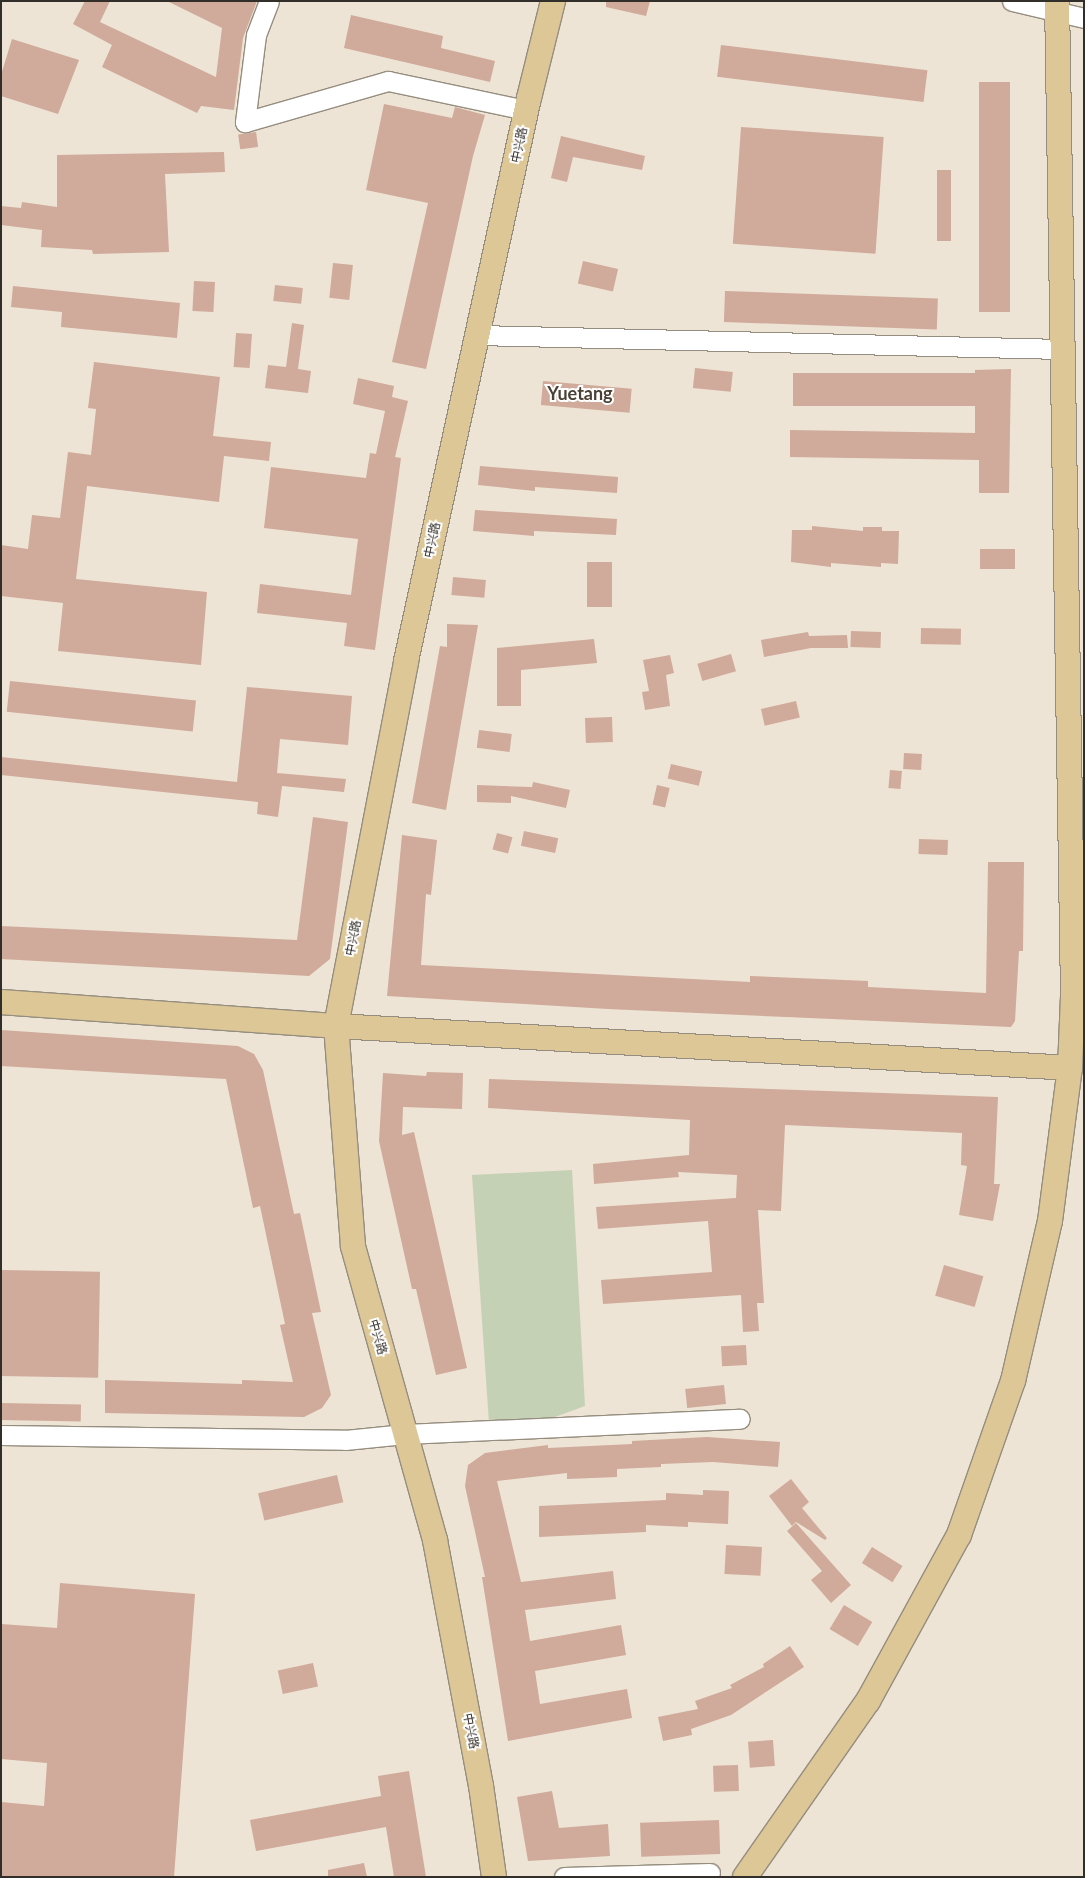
<!DOCTYPE html>
<html>
<head>
<meta charset="utf-8">
<style>
  body { margin:0 }
  #map { position:relative; width:1085px; height:1878px; overflow:hidden; background:#ede4d5; font-family:Lato,"Noto Sans SC",sans-serif }
  div>[style] { position:absolute }
  [style*='--x'] { left:calc(var(--x)*1px); top:calc(var(--y)*1px); width:calc(var(--w)*1px); rotate:calc(var(--a)*1deg) }
  .green>* { inset:0; background:#c5d1b5 }
  .building>* { inset:0; background:#d0aa9a; transform-origin:0 0 }
  .roads { filter:drop-shadow(1px 0 #958d7f) drop-shadow(-1px 0 #958d7f) drop-shadow(0 1px #958d7f) drop-shadow(0 -1px #958d7f) }
  .minor>* { height:19px; margin:-9.5px; padding:0 9.5px; transform-origin:9.5px; border-radius:9.5px; background:#fff }
  .major>* { height:24px; margin:-12px; padding:0 12px; transform-origin:12px; border-radius:12px; background:#ddc796 }
  span { translate:-50% -50%; white-space:nowrap; text-align:center; line-height:1.15; -webkit-text-stroke:4px #fff; paint-order:stroke }
  .street-label { font-size:12px; color:#322e29 }
  .district-label { font-size:18px; color:#494135; font-weight:700 }
  .frame { position:absolute; inset:0; border:2px solid #322e29; pointer-events:none }
</style>
</head>
<body>
<div id="map">
  <div class="green">
    <div style="clip-path:polygon(572px 1170px,585px 1406px,555px 1417px,489px 1423px,472px 1175px)"></div>
  </div>
  <div class="building">
    <div style="clip-path:polygon(85px 1px,110px 1px,100px 22px,216px 77px,222px 28px,167px 1px,257px 1px,243px 38px,234px 110px,201px 106px,197px 113px,102px 67px,112px 45px,73px 24px)"></div>
    <div style="clip-path:polygon(606px 1px,650px 1px,646px 16px,606px 7px)"></div>
    <div style="clip-path:polygon(351px 15px,443px 36px,441px 48px,495px 61px,490px 82px,344px 48px)"></div>
    <div style="clip-path:polygon(12px 39px,79px 60px,58px 114px,1px 96px,1px 75px)"></div>
    <div style="left:721px;top:45px;width:208px;height:32px;rotate:7deg"></div>
    <div style="left:979px;top:82px;width:31px;height:230px"></div>
    <div style="clip-path:polygon(384px 104px,452px 118px,455px 107px,485px 115px,473px 156px,426px 369px,392px 362px,428px 203px,366px 190px)"></div>
    <div style="left:741px;top:127px;width:143px;height:117px;rotate:4deg"></div>
    <div style="left:256px;top:132px;width:15px;height:18px;rotate:82deg"></div>
    <div style="clip-path:polygon(561px 136px,645px 156px,642px 170px,573px 157px,567px 182px,551px 178px)"></div>
    <div style="clip-path:polygon(224px 152px,225px 172px,165px 174px,169px 252px,93px 254px,92px 250px,41px 247px,42px 230px,1px 225px,1px 206px,21px 208px,22px 202px,57px 207px,57px 155px)"></div>
    <div style="left:937px;top:170px;width:14px;height:71px"></div>
    <div style="left:583px;top:261px;width:36px;height:23px;rotate:13deg"></div>
    <div style="left:333px;top:263px;width:20px;height:35px;rotate:6deg"></div>
    <div style="left:194px;top:281px;width:21px;height:30px;rotate:3deg"></div>
    <div style="left:275px;top:285px;width:28px;height:16px;rotate:6deg"></div>
    <div style="clip-path:polygon(13px 286px,180px 303px,177px 338px,61px 327px,62px 312px,11px 307px)"></div>
    <div style="left:725px;top:291px;width:213px;height:31px;rotate:2deg"></div>
    <div style="clip-path:polygon(292px 323px,304px 325px,298px 369px,311px 371px,308px 393px,265px 388px,268px 365px,286px 367px)"></div>
    <div style="left:236px;top:333px;width:16px;height:34px;rotate:4deg"></div>
    <div style="clip-path:polygon(94px 362px,220px 377px,213px 436px,271px 442px,269px 461px,224px 456px,219px 502px,87px 486px,76px 579px,207px 592px,201px 665px,58px 651px,63px 603px,1px 596px,1px 545px,28px 549px,32px 515px,60px 518px,68px 452px,91px 455px,96px 409px,88px 408px)"></div>
    <div style="left:695px;top:368px;width:38px;height:20px;rotate:6deg"></div>
    <div style="clip-path:polygon(1011px 369px,1009px 493px,979px 493px,979px 460px,790px 457px,790px 430px,975px 433px,975px 406px,793px 406px,793px 373px,975px 373px,975px 370px)"></div>
    <div style="clip-path:polygon(358px 378px,394px 386px,392px 397px,408px 401px,395px 457px,401px 458px,375px 650px,344px 646px,347px 623px,257px 613px,260px 584px,351px 595px,358px 539px,264px 528px,271px 467px,366px 478px,370px 453px,376px 454px,385px 411px,353px 404px)"></div>
    <div style="left:543px;top:381px;width:89px;height:24px;rotate:5deg"></div>
    <div style="clip-path:polygon(480px 466px,618px 477px,617px 493px,535px 487px,535px 491px,478px 485px)"></div>
    <div style="clip-path:polygon(475px 510px,617px 519px,616px 535px,534px 531px,534px 536px,473px 531px)"></div>
    <div style="clip-path:polygon(812px 526px,863px 531px,863px 527px,882px 527px,882px 531px,899px 531px,898px 564px,881px 563px,881px 567px,831px 563px,831px 567px,791px 562px,792px 530px,812px 530px)"></div>
    <div style="left:980px;top:549px;width:35px;height:20px"></div>
    <div style="left:587px;top:562px;width:25px;height:45px"></div>
    <div style="left:453px;top:577px;width:33px;height:18px;rotate:5deg"></div>
    <div style="clip-path:polygon(447px 624px,478px 625px,446px 810px,412px 803px,440px 646px,447px 647px)"></div>
    <div style="left:921px;top:628px;width:40px;height:16px;rotate:1deg"></div>
    <div style="left:851px;top:631px;width:30px;height:16px;rotate:2deg"></div>
    <div style="clip-path:polygon(808px 632px,809px 636px,847px 635px,848px 648px,811px 648px,764px 657px,761px 640px)"></div>
    <div style="clip-path:polygon(594px 639px,597px 663px,521px 670px,521px 706px,497px 706px,497px 648px)"></div>
    <div style="left:731px;top:654px;width:18px;height:35px;rotate:74deg"></div>
    <div style="clip-path:polygon(670px 655px,674px 673px,666px 675px,670px 706px,645px 710px,642px 692px,649px 691px,643px 660px)"></div>
    <div style="left:10px;top:681px;width:187px;height:31px;rotate:6deg"></div>
    <div style="clip-path:polygon(247px 687px,352px 696px,348px 745px,280px 739px,277px 773px,346px 779px,344px 792px,282px 786px,278px 817px,257px 814px,258px 802px,1px 775px,1px 757px,237px 782px)"></div>
    <div style="left:796px;top:701px;width:17px;height:36px;rotate:77deg"></div>
    <div style="left:612px;top:717px;width:25px;height:27px;rotate:88deg"></div>
    <div style="left:479px;top:730px;width:33px;height:18px;rotate:7deg"></div>
    <div style="left:904px;top:753px;width:18px;height:16px;rotate:3deg"></div>
    <div style="left:671px;top:764px;width:32px;height:15px;rotate:13deg"></div>
    <div style="left:890px;top:770px;width:12px;height:18px;rotate:5deg"></div>
    <div style="clip-path:polygon(533px 782px,570px 790px,566px 808px,511px 796px,511px 803px,477px 802px,477px 785px,532px 787px)"></div>
    <div style="left:657px;top:785px;width:13px;height:20px;rotate:13deg"></div>
    <div style="clip-path:polygon(313px 817px,348px 822px,330px 959px,309px 976px,1px 959px,1px 926px,297px 940px)"></div>
    <div style="left:524px;top:831px;width:35px;height:15px;rotate:12deg"></div>
    <div style="left:497px;top:833px;width:16px;height:17px;rotate:15deg"></div>
    <div style="clip-path:polygon(402px 835px,437px 840px,431px 895px,426px 894px,421px 965px,750px 982px,750px 976px,868px 981px,868px 987px,986px 993px,988px 862px,1024px 862px,1023px 951px,1019px 951px,1015px 1021px,1011px 1027px,608px 1009px,387px 996px)"></div>
    <div style="left:919px;top:839px;width:29px;height:15px;rotate:2deg"></div>
    <div style="clip-path:polygon(1px 1030px,238px 1046px,254px 1054px,263px 1070px,294px 1214px,300px 1213px,321px 1312px,312px 1313px,331px 1395px,322px 1408px,304px 1417px,105px 1413px,105px 1380px,242px 1384px,242px 1380px,293px 1382px,280px 1325px,285px 1324px,260px 1206px,253px 1208px,226px 1079px,1px 1066px)"></div>
    <div style="clip-path:polygon(427px 1072px,463px 1073px,462px 1109px,403px 1107px,402px 1135px,414px 1132px,467px 1368px,436px 1375px,416px 1289px,412px 1289px,379px 1141px,383px 1073px,426px 1076px)"></div>
    <div style="clip-path:polygon(489px 1079px,998px 1097px,994px 1184px,1000px 1184px,993px 1221px,959px 1215px,967px 1166px,961px 1165px,962px 1133px,785px 1125px,781px 1211px,758px 1210px,764px 1303px,757px 1303px,759px 1331px,743px 1332px,741px 1295px,603px 1304px,601px 1280px,712px 1272px,708px 1221px,598px 1229px,596px 1207px,736px 1198px,737px 1175px,678px 1172px,679px 1177px,594px 1184px,593px 1164px,689px 1155px,690px 1120px,488px 1108px)"></div>
    <div style="left:944px;top:1265px;width:41px;height:32px;rotate:16deg"></div>
    <div style="left:1px;top:1270px;width:99px;height:106px;rotate:1deg"></div>
    <div style="left:746px;top:1345px;width:20px;height:25px;rotate:87deg"></div>
    <div style="left:724px;top:1385px;width:19px;height:39px;rotate:84deg"></div>
    <div style="left:1px;top:1403px;width:80px;height:17px;rotate:1deg"></div>
    <div style="clip-path:polygon(707px 1437px,780px 1442px,778px 1467px,713px 1462px,661px 1464px,661px 1467px,617px 1469px,617px 1477px,567px 1479px,567px 1473px,497px 1481px,521px 1582px,613px 1571px,616px 1599px,525px 1610px,530px 1641px,621px 1625px,626px 1655px,535px 1671px,540px 1704px,627px 1689px,632px 1718px,508px 1741px,482px 1577px,485px 1577px,465px 1486px,468px 1465px,485px 1453px,548px 1445px,548px 1448px,632px 1444px,632px 1441px)"></div>
    <div style="left:337px;top:1475px;width:28px;height:81px;rotate:77deg"></div>
    <div style="clip-path:polygon(791px 1479px,809px 1502px,802px 1508px,827px 1538px,825px 1540px,796px 1522px,792px 1526px,769px 1496px)"></div>
    <div style="clip-path:polygon(703px 1490px,729px 1491px,728px 1524px,688px 1522px,688px 1527px,646px 1525px,646px 1532px,539px 1537px,539px 1506px,666px 1500px,666px 1493px,703px 1495px)"></div>
    <div style="clip-path:polygon(796px 1523px,851px 1585px,831px 1603px,811px 1580px,822px 1571px,787px 1531px)"></div>
    <div style="left:726px;top:1545px;width:36px;height:29px;rotate:3deg"></div>
    <div style="left:872px;top:1547px;width:36px;height:19px;rotate:32deg"></div>
    <div style="clip-path:polygon(60px 1583px,195px 1594px,174px 1877px,1px 1877px,1px 1802px,44px 1806px,47px 1763px,1px 1759px,1px 1624px,57px 1628px)"></div>
    <div style="left:844px;top:1605px;width:33px;height:28px;rotate:31deg"></div>
    <div style="clip-path:polygon(790px 1646px,804px 1667px,731px 1715px,691px 1729px,692px 1735px,663px 1741px,658px 1717px,698px 1709px,695px 1701px,732px 1688px,730px 1685px,764px 1667px,763px 1664px)"></div>
    <div style="left:313px;top:1663px;width:24px;height:36px;rotate:78deg"></div>
    <div style="left:773px;top:1740px;width:26px;height:25px;rotate:86deg"></div>
    <div style="left:738px;top:1765px;width:26px;height:25px;rotate:88deg"></div>
    <div style="clip-path:polygon(409px 1771px,426px 1877px,394px 1877px,386px 1827px,256px 1851px,250px 1820px,381px 1796px,378px 1776px)"></div>
    <div style="clip-path:polygon(552px 1791px,559px 1828px,608px 1824px,610px 1856px,528px 1861px,517px 1797px)"></div>
    <div style="left:719px;top:1820px;width:34px;height:79px;rotate:88deg"></div>
    <div style="clip-path:polygon(364px 1863px,367px 1877px,328px 1877px,328px 1870px)"></div>
  </div>
  <div class="roads">
    <div class="minor">
      <div style="--x:269;--y:1;--w:36;--a:111"></div>
      <div style="--x:256;--y:35;--w:88;--a:97.2"></div>
      <div style="--x:245;--y:122;--w:149;--a:-16"></div>
      <div style="--x:388;--y:81;--w:141;--a:11.9"></div>
      <div style="--x:1012;--y:1;--w:74;--a:13.3"></div>
      <div style="--x:477;--y:335;--w:584;--a:1.37"></div>
      <div style="--x:1;--y:1435;--w:344;--a:0.8"></div>
      <div style="--x:345;--y:1440;--w:60;--a:-5.7"></div>
      <div style="--x:405;--y:1434;--w:335;--a:-2.6"></div>
      <div style="--x:564;--y:1877;--w:146;--a:-1.6"></div>
    </div>
    <div class="major">
      <div style="--x:1;--y:1002;--w:336;--a:4.1"></div>
      <div style="--x:336;--y:1026;--w:735;--a:3.27"></div>
      <div style="--x:494;--y:1877;--w:92;--a:-98.1"></div>
      <div style="--x:481;--y:1786;--w:250;--a:-100.6"></div>
      <div style="--x:435;--y:1540;--w:305;--a:-105.6"></div>
      <div style="--x:353;--y:1246;--w:221;--a:-94.4"></div>
      <div style="--x:336;--y:1026;--w:372;--a:-79.1"></div>
      <div style="--x:406;--y:661;--w:576;--a:-77.68"></div>
      <div style="--x:529;--y:98;--w:100;--a:-76.1"></div>
      <div style="--x:745;--y:1877;--w:215;--a:-55.1"></div>
      <div style="--x:868;--y:1701;--w:189;--a:-61.3"></div>
      <div style="--x:959;--y:1535;--w:163;--a:-70.7"></div>
      <div style="--x:1013;--y:1381;--w:164;--a:-77"></div>
      <div style="--x:1050;--y:1221;--w:154;--a:-82.6"></div>
      <div style="--x:1070;--y:1068;--w:73;--a:-87.6"></div>
      <div style="--x:1073;--y:995;--w:994;--a:-90.92"></div>
    </div>
  </div>
  <div class="street-label">
    <span style="left:519px;top:145px;rotate:-78deg">中兴路</span>
    <span style="left:432px;top:540px;rotate:-78deg">中兴路</span>
    <span style="left:353px;top:938px;rotate:-79deg">中兴路</span>
    <span style="left:378px;top:1337px;rotate:74deg">中兴路</span>
    <span style="left:471px;top:1731px;rotate:79deg">中兴路</span>
  </div>
  <div class="district-label">
    <span style="left:580px;top:393px">Yuetang</span>
  </div>
  <div class="frame"></div>
</div>
</body>
</html>
